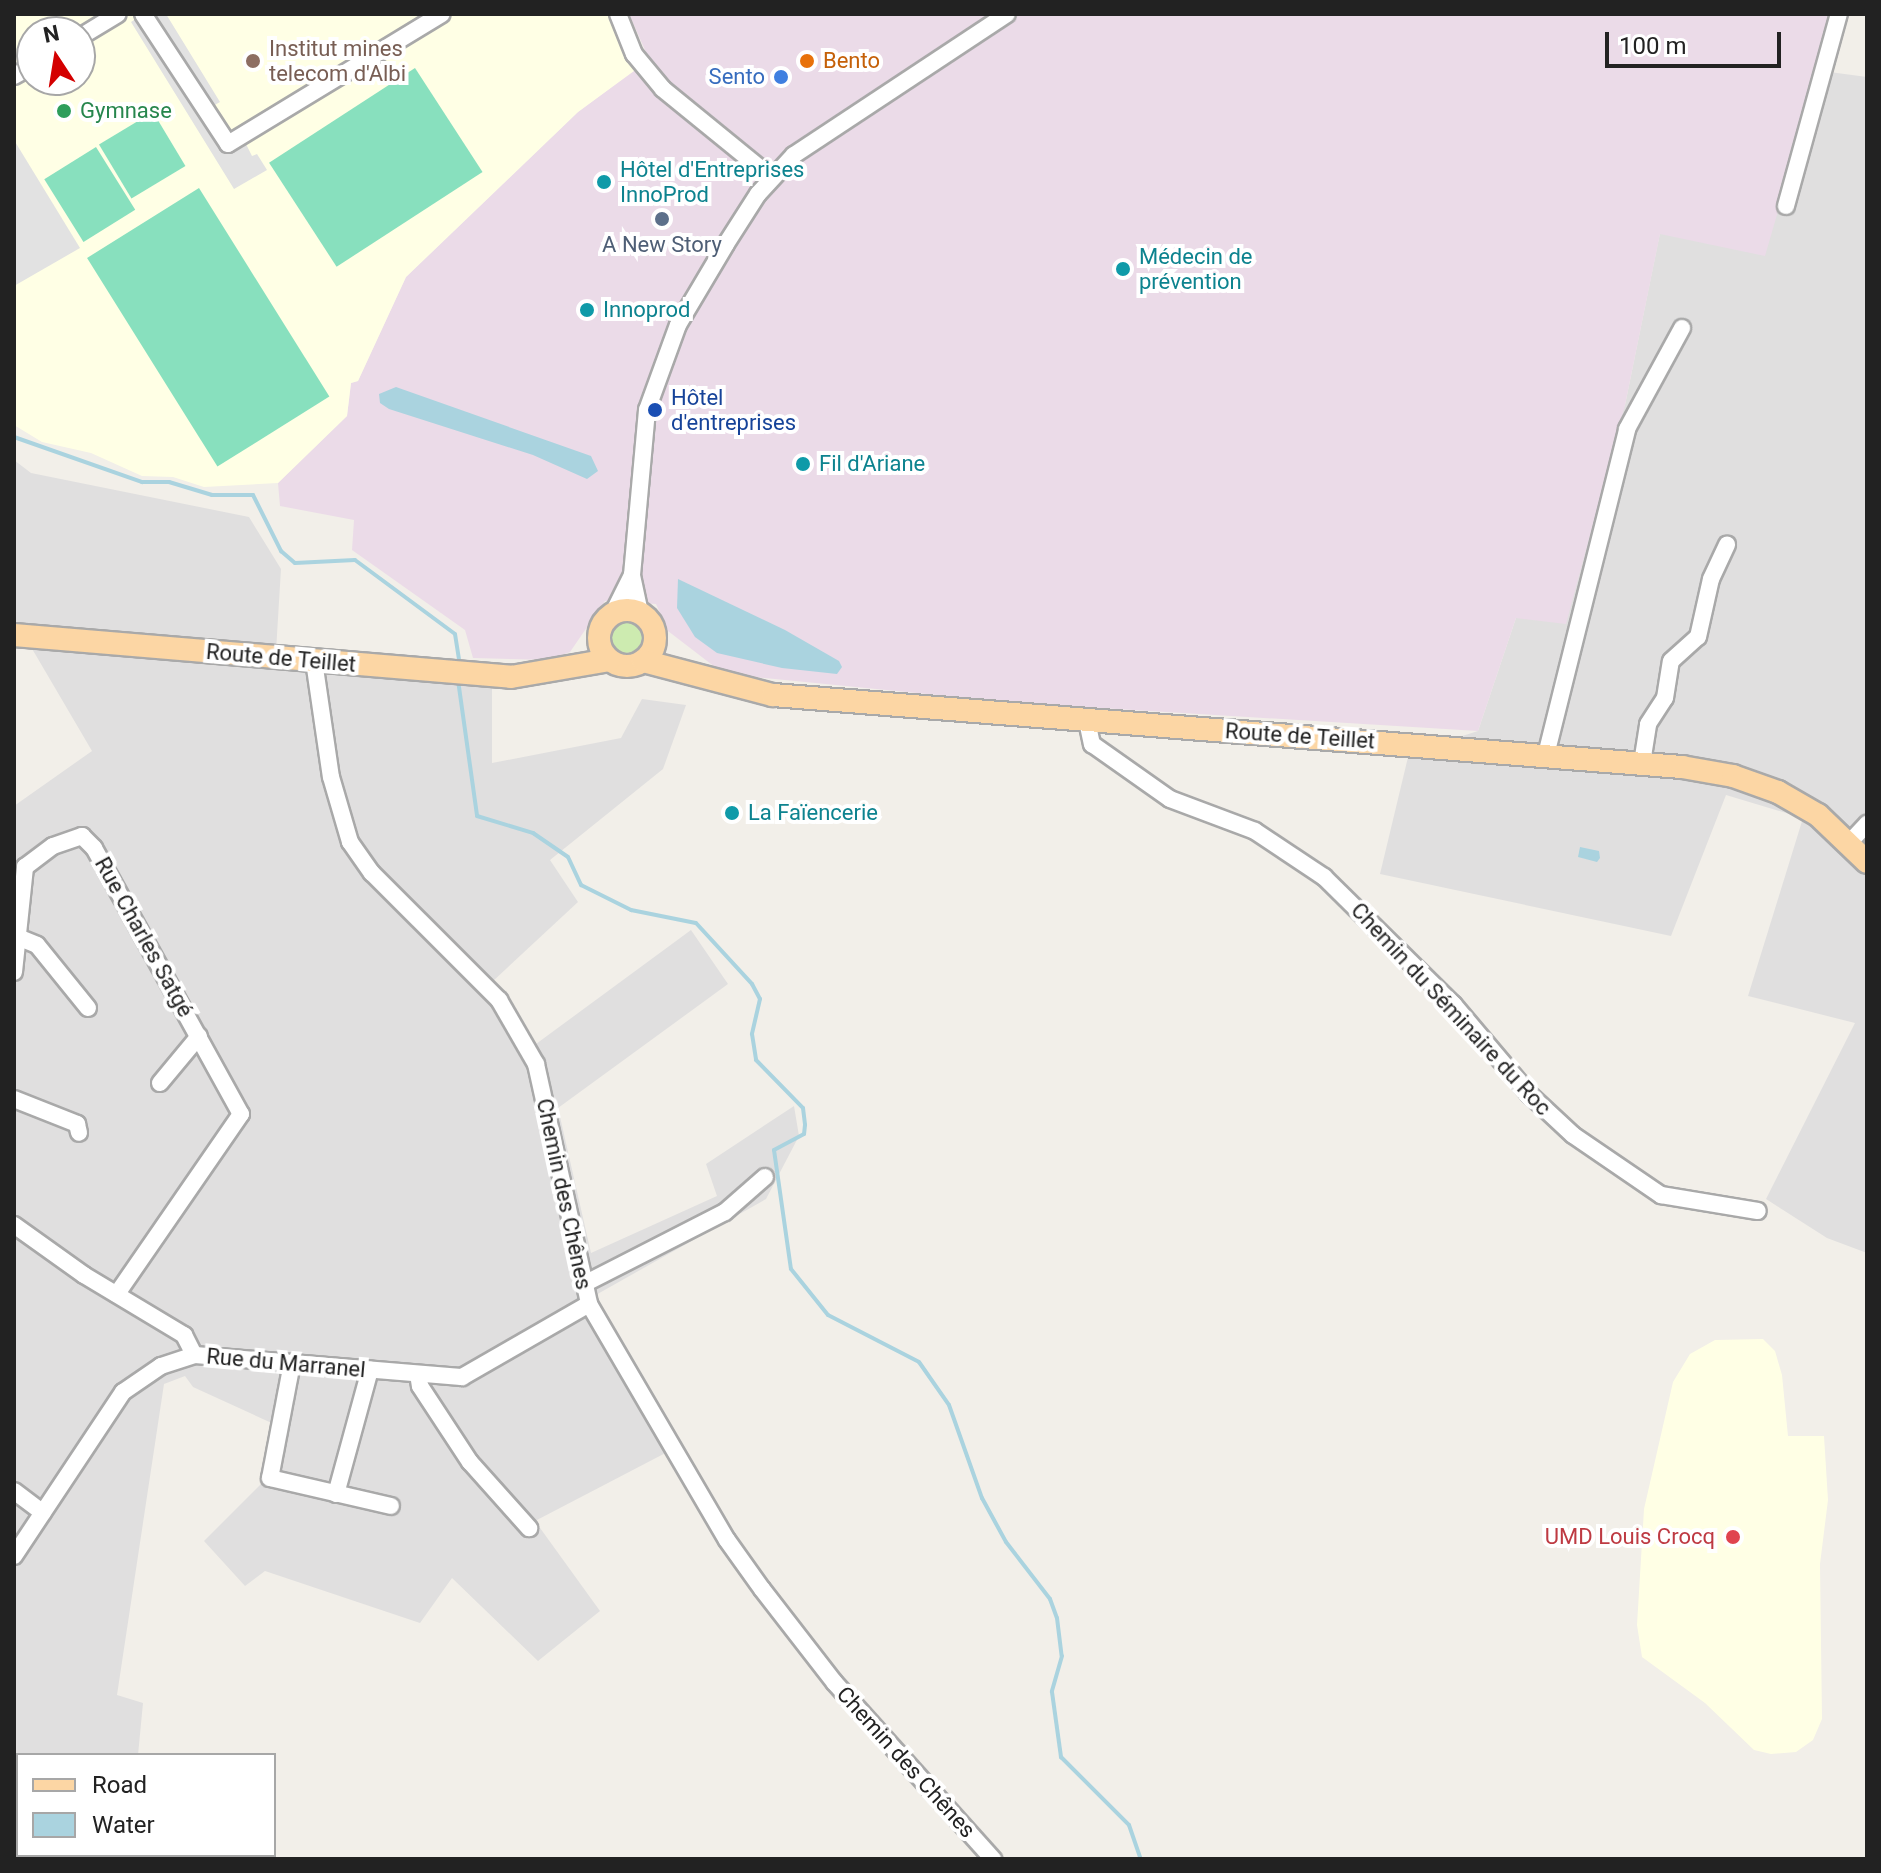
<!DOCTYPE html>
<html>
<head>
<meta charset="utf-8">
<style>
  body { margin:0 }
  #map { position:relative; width:1881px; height:1873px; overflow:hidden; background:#f2efe9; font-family:Roboto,sans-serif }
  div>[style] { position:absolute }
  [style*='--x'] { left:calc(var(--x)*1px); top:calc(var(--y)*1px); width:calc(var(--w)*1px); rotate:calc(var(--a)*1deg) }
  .residential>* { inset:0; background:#e0dfdf }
  .industrial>* { inset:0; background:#ebdbe8 }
  .education>* { inset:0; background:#ffffe5 }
  .grass>* { inset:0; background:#cdebb0 }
  .round { border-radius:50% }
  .pitch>* { inset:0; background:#88e0be; transform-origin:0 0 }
  .parking>* { inset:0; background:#e2e2e2 }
  .water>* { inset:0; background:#aad3df }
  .stream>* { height:4px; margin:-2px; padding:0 2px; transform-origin:2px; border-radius:2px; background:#aad3df }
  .roads { filter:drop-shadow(2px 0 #a9a9a9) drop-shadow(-2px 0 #a9a9a9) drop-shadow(0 2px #a9a9a9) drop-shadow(0 -2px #a9a9a9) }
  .minor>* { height:16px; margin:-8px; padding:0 8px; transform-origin:8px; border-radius:8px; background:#fff }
  .major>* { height:22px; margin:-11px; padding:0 11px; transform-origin:11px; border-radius:11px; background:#fcd6a4 }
  .major>.ring { margin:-11px; padding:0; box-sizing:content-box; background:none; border:22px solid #fcd6a4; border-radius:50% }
  .dots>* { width:22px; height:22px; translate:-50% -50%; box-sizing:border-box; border:4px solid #fff; border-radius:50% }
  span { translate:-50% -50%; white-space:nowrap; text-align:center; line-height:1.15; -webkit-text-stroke:8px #fff; paint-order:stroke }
  .education-label { font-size:22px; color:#785e54 }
  .left { translate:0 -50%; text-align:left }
  .food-label { font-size:22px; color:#c56008 }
  .shop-label { font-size:22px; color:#366cbe }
  .right { translate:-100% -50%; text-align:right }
  .leisure-label { font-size:22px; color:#27864d }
  .culture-label { font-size:22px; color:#0d838f }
  .service-label { font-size:22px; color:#4e5e75 }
  .transit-label { font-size:22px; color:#164399 }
  .street-label { font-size:22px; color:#222 }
  .health-label { font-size:22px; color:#be3a42 }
  .frame { position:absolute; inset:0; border:16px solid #222; pointer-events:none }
  .legend { position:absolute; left:16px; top:1753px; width:260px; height:104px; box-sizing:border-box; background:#fff; border:2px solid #a7a7a7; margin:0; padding:10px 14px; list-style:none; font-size:24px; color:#222 }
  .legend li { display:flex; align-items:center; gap:16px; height:40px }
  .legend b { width:40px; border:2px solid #a7a7a7 }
  .north { position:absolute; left:16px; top:16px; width:80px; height:80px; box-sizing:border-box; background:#fff; border:2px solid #a7a7a7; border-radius:50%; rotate:348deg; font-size:22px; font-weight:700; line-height:32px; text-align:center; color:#222 }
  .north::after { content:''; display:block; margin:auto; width:28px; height:36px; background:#d40000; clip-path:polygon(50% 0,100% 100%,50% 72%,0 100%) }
  .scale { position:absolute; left:1605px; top:32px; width:176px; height:36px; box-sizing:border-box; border:4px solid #222; border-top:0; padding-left:10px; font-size:24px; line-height:28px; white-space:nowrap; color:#222; -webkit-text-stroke:6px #fff; paint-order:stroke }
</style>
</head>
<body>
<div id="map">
  <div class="residential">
    <div style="clip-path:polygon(1822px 71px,1867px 77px,1867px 1253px,1827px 1238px,1766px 1199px,1855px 1023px,1748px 996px,1803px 818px,1726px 795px,1671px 936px,1380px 874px,1409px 753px,1478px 731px,1516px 618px,1625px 405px,1660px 233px)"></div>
    <div style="clip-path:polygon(14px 460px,31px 473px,249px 517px,281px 569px,276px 651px,492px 668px,492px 763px,621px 738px,642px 699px,686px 705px,663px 769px,550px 860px,578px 902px,492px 982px,536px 1044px,691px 930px,728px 984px,558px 1108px,591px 1253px,717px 1196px,706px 1164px,794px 1106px,799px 1136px,766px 1199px,594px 1296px,677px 1447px,535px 1521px,600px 1611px,538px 1661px,452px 1578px,420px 1623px,265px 1571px,245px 1586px,204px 1541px,267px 1478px,276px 1425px,193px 1387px,185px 1376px,164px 1384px,117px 1695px,143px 1703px,138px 1755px,18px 1755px,18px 1855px,129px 1855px,129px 1859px,14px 1859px,14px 806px,92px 751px,14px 618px)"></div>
  </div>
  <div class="industrial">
    <div style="clip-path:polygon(629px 14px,1835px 14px,1765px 256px,1660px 234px,1625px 405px,1566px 624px,1516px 618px,1478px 731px,1019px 703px,724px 674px,668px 631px,656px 604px,605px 601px,570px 652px,550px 660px,473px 658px,465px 630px,352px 550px,354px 520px,280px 506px,278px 483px,347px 416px,351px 383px,358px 381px,406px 277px,578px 112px,649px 59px)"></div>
  </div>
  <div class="education">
    <div style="clip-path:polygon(evenodd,14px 14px,612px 14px,634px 71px,578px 112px,406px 277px,358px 381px,351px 383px,347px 416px,278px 483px,204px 487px,173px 477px,142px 476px,91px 453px,42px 442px,14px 425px,14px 14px,32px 32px,80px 32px,80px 80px,32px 80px,32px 32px)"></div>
    <div style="clip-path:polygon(1763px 1339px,1775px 1351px,1782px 1375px,1788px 1436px,1824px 1436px,1828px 1500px,1820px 1564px,1822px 1719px,1813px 1740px,1796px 1752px,1771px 1754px,1754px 1750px,1705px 1703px,1642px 1657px,1637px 1625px,1644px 1509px,1673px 1382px,1690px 1354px,1715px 1340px)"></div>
  </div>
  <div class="grass">
    <div class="round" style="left:610px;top:621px;width:32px;height:32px"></div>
  </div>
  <div class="pitch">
    <div style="left:415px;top:68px;width:124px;height:174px;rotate:57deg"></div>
    <div style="left:153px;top:112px;width:63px;height:63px;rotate:59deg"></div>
    <div style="left:96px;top:147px;width:74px;height:61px;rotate:58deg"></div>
    <div style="left:199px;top:188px;width:246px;height:132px;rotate:58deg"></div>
  </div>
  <div class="parking">
    <div style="clip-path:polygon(143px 14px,166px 14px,220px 102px,213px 106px,225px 129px,246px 144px,252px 156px,257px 154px,267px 170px,234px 189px,131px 22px)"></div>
    <div style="clip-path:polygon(14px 140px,80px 248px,14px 286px)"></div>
  </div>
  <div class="water">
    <div style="clip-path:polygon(396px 387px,591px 456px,598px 471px,587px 479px,533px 455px,389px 409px,380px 403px,379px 394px)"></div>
    <div style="clip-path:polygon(678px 579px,785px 630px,839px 661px,842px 667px,837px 674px,782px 668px,717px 653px,695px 637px,677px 608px)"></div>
    <div style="clip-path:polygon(1580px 847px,1599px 851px,1600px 858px,1597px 862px,1578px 857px)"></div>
  </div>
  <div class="stream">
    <div style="--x:14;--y:437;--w:136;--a:19.4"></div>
    <div style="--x:142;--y:482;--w:27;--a:0"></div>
    <div style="--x:169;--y:482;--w:45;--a:16.8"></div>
    <div style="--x:212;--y:495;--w:41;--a:0"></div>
    <div style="--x:253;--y:495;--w:63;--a:63.4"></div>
    <div style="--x:281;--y:551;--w:18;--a:41"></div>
    <div style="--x:295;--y:563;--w:60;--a:-2.9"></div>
    <div style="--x:355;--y:560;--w:124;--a:36.5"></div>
    <div style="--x:455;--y:634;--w:25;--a:81"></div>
    <div style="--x:458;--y:680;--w:137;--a:82"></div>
    <div style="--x:477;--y:816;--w:59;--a:16.9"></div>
    <div style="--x:533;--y:833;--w:42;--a:34.4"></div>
    <div style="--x:568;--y:857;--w:31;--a:65"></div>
    <div style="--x:581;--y:885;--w:56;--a:26.6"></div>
    <div style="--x:631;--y:910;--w:66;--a:11.3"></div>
    <div style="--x:696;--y:923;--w:83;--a:47.4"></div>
    <div style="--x:752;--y:984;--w:17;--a:62"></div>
    <div style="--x:760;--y:999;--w:36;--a:103"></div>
    <div style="--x:752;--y:1034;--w:26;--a:81"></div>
    <div style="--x:756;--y:1060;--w:67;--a:45.6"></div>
    <div style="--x:803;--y:1108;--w:17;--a:83"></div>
    <div style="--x:805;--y:1125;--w:9;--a:96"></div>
    <div style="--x:804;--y:1134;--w:34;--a:152"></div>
    <div style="--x:774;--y:1150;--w:120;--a:81.9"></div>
    <div style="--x:791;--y:1269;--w:59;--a:51.2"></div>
    <div style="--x:828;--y:1315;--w:102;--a:27.3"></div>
    <div style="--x:919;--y:1362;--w:52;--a:55.1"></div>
    <div style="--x:949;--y:1405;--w:99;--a:70.5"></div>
    <div style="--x:982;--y:1498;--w:50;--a:61.4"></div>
    <div style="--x:1006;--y:1542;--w:72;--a:52.3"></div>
    <div style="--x:1050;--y:1599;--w:20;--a:70"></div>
    <div style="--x:1057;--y:1618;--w:38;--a:83"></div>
    <div style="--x:1062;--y:1656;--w:37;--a:106"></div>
    <div style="--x:1052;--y:1692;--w:66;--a:82.1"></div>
    <div style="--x:1061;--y:1757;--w:96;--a:45"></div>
    <div style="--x:1129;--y:1825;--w:36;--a:71"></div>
  </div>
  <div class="roads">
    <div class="minor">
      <div style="--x:143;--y:14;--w:155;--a:56.8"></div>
      <div style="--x:228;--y:144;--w:250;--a:-31.3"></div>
      <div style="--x:618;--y:14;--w:43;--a:68.2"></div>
      <div style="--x:634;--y:54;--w:45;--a:50.4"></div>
      <div style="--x:663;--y:89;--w:139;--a:39.2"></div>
      <div style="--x:80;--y:37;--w:44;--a:-31.2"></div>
      <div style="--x:14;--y:76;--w:21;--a:-29"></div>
      <div style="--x:1786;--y:206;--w:199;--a:-74.6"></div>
      <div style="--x:613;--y:613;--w:42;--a:-63.4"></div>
      <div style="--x:640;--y:613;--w:39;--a:-102"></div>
      <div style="--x:632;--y:575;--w:166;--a:-84.8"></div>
      <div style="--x:647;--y:410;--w:90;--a:-70"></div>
      <div style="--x:678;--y:325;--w:94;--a:-59.3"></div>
      <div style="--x:726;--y:244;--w:59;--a:-57.4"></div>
      <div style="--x:758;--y:194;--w:53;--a:-47.3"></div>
      <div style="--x:794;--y:155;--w:255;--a:-33.5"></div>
      <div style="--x:314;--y:661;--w:117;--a:81.7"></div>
      <div style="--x:331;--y:777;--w:68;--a:73.7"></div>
      <div style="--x:350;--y:842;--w:38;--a:55"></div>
      <div style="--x:372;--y:873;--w:180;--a:45"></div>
      <div style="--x:499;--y:1000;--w:74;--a:60"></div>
      <div style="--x:536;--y:1064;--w:246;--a:77.5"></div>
      <div style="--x:589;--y:1304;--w:273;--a:59.7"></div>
      <div style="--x:727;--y:1540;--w:60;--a:54.5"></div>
      <div style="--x:762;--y:1589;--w:119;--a:52.2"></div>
      <div style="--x:835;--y:1683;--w:237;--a:48.1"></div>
      <div style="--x:1087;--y:721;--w:24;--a:78"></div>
      <div style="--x:1092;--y:744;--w:95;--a:35.2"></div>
      <div style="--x:1170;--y:799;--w:91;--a:20.6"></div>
      <div style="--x:1255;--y:831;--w:83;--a:33.7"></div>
      <div style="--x:1324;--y:877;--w:181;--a:44.6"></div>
      <div style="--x:1453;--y:1004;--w:118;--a:49.8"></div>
      <div style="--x:1529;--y:1094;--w:60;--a:43"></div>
      <div style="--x:1573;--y:1135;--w:107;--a:34.3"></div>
      <div style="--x:1661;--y:1195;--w:98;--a:9.4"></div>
      <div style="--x:1546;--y:755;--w:336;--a:-76"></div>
      <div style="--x:1627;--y:429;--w:115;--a:-61.4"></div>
      <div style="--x:1642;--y:763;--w:39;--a:-81"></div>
      <div style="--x:1648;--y:724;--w:31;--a:-57"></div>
      <div style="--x:1665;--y:698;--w:37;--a:-81"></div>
      <div style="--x:1671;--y:661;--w:36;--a:-42"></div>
      <div style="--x:1698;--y:637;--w:59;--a:-77.4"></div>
      <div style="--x:1711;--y:579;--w:38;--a:-65"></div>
      <div style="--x:1850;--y:842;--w:25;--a:-47"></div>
      <div style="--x:20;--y:938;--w:18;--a:22"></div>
      <div style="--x:37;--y:945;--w:81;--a:51"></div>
      <div style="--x:14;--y:972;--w:106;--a:-84"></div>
      <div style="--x:25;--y:867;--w:35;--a:-37"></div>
      <div style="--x:53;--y:846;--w:31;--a:-19"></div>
      <div style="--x:82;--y:836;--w:17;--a:45"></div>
      <div style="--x:94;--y:848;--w:304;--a:61.1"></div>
      <div style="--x:241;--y:1114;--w:219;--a:124.6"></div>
      <div style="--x:160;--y:1083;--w:61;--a:-50.3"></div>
      <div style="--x:14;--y:1099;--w:68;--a:21.6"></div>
      <div style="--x:77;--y:1124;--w:9;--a:77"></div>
      <div style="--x:14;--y:1225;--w:86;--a:35.5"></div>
      <div style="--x:84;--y:1275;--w:117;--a:31"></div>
      <div style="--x:184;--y:1335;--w:22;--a:63"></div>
      <div style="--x:584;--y:1284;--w:158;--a:-27.1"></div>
      <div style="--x:725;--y:1212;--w:53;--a:-41.2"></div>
      <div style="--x:292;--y:1363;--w:117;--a:100.8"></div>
      <div style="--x:270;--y:1478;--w:124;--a:13"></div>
      <div style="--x:418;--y:1374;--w:12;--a:81"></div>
      <div style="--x:420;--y:1386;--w:91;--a:56.7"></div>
      <div style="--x:470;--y:1462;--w:89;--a:48.2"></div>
      <div style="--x:14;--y:1491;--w:36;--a:37"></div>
      <div style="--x:336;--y:1494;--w:129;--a:-74.7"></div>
      <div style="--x:14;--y:1556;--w:197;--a:-56.4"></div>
      <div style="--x:123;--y:1392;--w:46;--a:-34.4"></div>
      <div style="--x:161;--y:1366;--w:35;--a:-18"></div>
      <div style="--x:194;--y:1355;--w:269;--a:4.7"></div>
      <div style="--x:462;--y:1377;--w:146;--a:-29.9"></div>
      <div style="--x:14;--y:1819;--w:5;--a:37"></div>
      <div style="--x:14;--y:1842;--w:7;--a:-56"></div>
      <div style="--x:66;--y:1855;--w:7;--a:34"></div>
    </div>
    <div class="major">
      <div class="ring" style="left:599px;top:610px;width:34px;height:34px"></div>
      <div style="--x:14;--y:635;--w:499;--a:4.8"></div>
      <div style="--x:511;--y:677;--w:99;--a:-9.8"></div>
      <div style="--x:643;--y:661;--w:134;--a:14.7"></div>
      <div style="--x:773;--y:695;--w:912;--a:4.53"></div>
      <div style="--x:1682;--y:767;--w:52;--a:10"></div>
      <div style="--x:1733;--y:776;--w:48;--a:19.6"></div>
      <div style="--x:1778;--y:792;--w:46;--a:29.9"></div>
      <div style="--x:1818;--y:815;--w:68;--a:43.8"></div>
    </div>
  </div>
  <div class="dots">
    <div style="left:253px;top:61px;background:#8d6e63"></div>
    <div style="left:807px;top:61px;background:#e8710a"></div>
    <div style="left:781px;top:77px;background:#3f7fe0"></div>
    <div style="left:64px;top:111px;background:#2e9e5b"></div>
    <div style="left:604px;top:182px;background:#0f9aa8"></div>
    <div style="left:662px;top:219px;background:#5c6f8a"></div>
    <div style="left:1123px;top:269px;background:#0f9aa8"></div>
    <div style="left:587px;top:310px;background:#0f9aa8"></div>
    <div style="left:655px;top:410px;background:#1a4fb4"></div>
    <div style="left:803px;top:464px;background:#0f9aa8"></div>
    <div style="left:732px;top:813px;background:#0f9aa8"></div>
    <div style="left:1733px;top:1537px;background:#e0444e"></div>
  </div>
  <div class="education-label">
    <span class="left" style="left:269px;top:61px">Institut mines<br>telecom d'Albi</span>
  </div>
  <div class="food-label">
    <span class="left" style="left:823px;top:61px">Bento</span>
  </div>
  <div class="shop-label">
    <span class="right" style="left:765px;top:77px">Sento</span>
  </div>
  <div class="leisure-label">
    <span class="left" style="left:80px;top:111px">Gymnase</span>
  </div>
  <div class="culture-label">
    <span class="left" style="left:620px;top:182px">Hôtel d'Entreprises<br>InnoProd</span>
    <span class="left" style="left:1139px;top:269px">Médecin de<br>prévention</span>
    <span class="left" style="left:603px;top:310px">Innoprod</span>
    <span class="left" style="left:819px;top:464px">Fil d'Ariane</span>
    <span class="left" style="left:748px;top:813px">La Faïencerie</span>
  </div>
  <div class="service-label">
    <span style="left:662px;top:245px">A New Story</span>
  </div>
  <div class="transit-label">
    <span class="left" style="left:671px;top:410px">Hôtel<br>d'entreprises</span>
  </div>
  <div class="street-label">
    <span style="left:281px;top:658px;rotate:5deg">Route de Teillet</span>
    <span style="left:1300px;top:736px;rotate:4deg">Route de Teillet</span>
    <span style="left:144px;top:937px;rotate:61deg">Rue Charles Satgé</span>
    <span style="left:1451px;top:1009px;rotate:47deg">Chemin du Séminaire du Roc</span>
    <span style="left:564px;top:1194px;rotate:78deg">Chemin des Chênes</span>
    <span style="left:286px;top:1363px;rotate:5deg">Rue du Marranel</span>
    <span style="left:906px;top:1762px;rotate:48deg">Chemin des Chênes</span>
  </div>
  <div class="health-label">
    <span class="right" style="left:1715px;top:1537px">UMD Louis Crocq</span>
  </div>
  <div class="frame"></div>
  <ul class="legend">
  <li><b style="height:10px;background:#fcd6a4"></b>Road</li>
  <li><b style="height:22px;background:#aad3df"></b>Water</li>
  </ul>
  <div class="north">N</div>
  <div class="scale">100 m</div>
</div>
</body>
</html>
